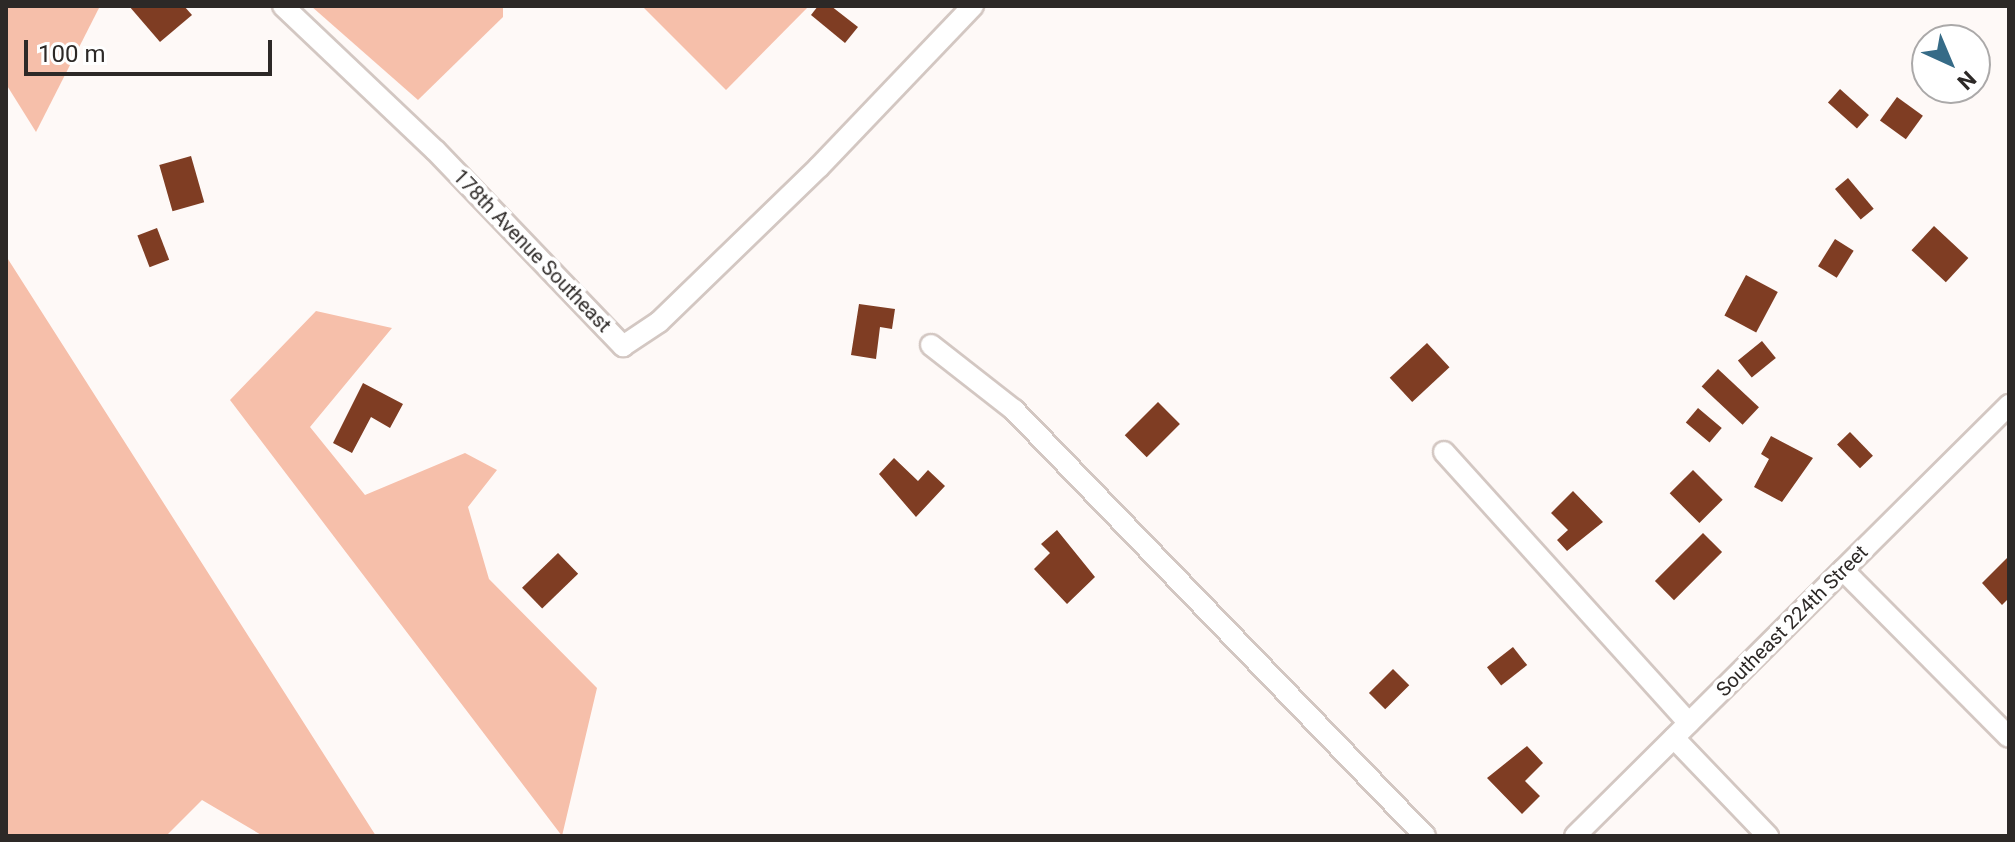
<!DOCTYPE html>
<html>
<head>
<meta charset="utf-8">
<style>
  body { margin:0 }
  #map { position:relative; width:2015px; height:842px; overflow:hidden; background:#fef9f7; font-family:Roboto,sans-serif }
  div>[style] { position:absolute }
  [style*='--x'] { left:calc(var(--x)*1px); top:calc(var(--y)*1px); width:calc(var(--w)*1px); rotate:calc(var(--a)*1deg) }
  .green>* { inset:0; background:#f6bfaa }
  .building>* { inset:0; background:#7f3d23; transform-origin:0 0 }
  .roads { filter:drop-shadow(2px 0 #d3c7c2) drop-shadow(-2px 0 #d3c7c2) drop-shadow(0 2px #d3c7c2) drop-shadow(0 -2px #d3c7c2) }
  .minor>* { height:20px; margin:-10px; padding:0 10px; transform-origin:10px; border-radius:10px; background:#fff }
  span { translate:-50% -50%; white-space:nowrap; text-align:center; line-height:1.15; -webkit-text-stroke:8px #fff; paint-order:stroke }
  .street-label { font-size:20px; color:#2d2927 }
  .frame { position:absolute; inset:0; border:8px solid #2d2927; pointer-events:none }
  .north { position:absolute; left:1911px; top:24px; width:80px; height:80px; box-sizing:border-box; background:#fff; border:2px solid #aba9a9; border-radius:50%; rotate:136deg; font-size:22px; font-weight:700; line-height:32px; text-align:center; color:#2d2927 }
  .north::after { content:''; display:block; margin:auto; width:28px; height:36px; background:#366b87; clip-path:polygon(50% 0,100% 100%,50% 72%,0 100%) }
  .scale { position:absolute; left:24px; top:40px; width:248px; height:36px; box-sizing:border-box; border:4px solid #2d2927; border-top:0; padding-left:10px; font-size:24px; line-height:28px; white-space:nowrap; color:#2d2927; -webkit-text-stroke:6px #fff; paint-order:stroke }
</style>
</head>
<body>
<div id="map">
  <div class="green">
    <div style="clip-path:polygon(6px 6px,100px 6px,36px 132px,6px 84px)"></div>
    <div style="clip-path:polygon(311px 6px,503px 6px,503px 17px,418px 100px)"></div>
    <div style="clip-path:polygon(642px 6px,809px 6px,726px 90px)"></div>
    <div style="clip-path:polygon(6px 256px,376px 836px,263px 836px,202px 800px,166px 836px,6px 836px)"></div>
    <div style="clip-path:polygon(316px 311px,392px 328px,310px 427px,365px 495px,465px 453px,497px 470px,468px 507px,489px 579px,597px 688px,562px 836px,230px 400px)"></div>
  </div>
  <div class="building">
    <div style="clip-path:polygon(129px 6px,184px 6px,192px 15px,160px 42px)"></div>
    <div style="clip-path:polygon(818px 6px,831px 6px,858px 27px,845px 43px,811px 15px)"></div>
    <div style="left:1840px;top:89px;width:39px;height:18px;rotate:42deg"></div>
    <div style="left:1897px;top:97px;width:32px;height:29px;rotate:36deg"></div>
    <div style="left:191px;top:156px;width:48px;height:33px;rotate:74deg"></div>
    <div style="left:1848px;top:178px;width:40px;height:17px;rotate:50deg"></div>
    <div style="left:1934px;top:226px;width:47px;height:33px;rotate:43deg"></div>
    <div style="left:157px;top:228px;width:34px;height:21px;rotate:69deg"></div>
    <div style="left:1835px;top:239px;width:22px;height:32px;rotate:32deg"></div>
    <div style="left:1746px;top:275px;width:36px;height:46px;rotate:28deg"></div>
    <div style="clip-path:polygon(859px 304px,895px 309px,892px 329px,880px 327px,876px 359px,851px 355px)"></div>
    <div style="left:1762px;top:341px;width:22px;height:31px;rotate:51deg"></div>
    <div style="left:1427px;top:343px;width:33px;height:51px;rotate:47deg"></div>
    <div style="left:1718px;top:369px;width:56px;height:24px;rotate:43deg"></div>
    <div style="clip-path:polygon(363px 383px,403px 404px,390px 428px,371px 417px,352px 453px,333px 443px)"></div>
    <div style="left:1158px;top:402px;width:31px;height:47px;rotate:45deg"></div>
    <div style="left:1698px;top:408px;width:31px;height:19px;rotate:40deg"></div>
    <div style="left:1850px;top:432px;width:33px;height:18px;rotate:46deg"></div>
    <div style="clip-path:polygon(1771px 436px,1813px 458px,1782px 502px,1754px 487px,1769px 459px,1761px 454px)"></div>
    <div style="clip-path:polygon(894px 458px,918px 481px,928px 470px,945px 486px,916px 517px,879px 474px)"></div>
    <div style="left:1693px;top:470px;width:42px;height:33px;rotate:45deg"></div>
    <div style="clip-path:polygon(1573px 491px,1603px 522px,1567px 551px,1557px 540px,1568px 530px,1551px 513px)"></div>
    <div style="clip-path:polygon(1057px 530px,1095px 577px,1067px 604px,1034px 569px,1050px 553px,1041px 544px)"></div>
    <div style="left:1703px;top:533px;width:27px;height:68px;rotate:45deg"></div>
    <div style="left:558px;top:553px;width:29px;height:50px;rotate:46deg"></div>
    <div style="clip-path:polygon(2009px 556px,2009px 598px,2002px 605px,1982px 583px)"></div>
    <div style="left:1513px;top:647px;width:23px;height:33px;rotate:52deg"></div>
    <div style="left:1393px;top:669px;width:23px;height:34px;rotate:45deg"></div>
    <div style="clip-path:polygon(1527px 746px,1543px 763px,1525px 781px,1540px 796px,1522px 814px,1487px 778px)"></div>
  </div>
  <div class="roads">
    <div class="minor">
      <div style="--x:283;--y:6;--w:209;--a:43.5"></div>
      <div style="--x:435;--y:150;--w:272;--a:46.2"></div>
      <div style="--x:623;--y:346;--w:43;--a:-33.7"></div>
      <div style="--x:659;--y:322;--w:223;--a:-44.1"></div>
      <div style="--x:819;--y:167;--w:223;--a:-46.3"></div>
      <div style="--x:931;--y:345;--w:105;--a:38.1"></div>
      <div style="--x:1014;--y:410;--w:592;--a:46.03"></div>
      <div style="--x:1444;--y:452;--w:365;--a:47.9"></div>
      <div style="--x:1843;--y:570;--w:235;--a:45.2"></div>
      <div style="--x:1674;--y:738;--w:136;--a:46.2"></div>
      <div style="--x:1575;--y:836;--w:612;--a:-44.8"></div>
    </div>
  </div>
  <div class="street-label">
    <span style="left:532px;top:251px;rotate:46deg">178th Avenue Southeast</span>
    <span style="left:1792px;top:621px;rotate:-45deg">Southeast 224th Street</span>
  </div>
  <div class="frame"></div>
  <div class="north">N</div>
  <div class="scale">100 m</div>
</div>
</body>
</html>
